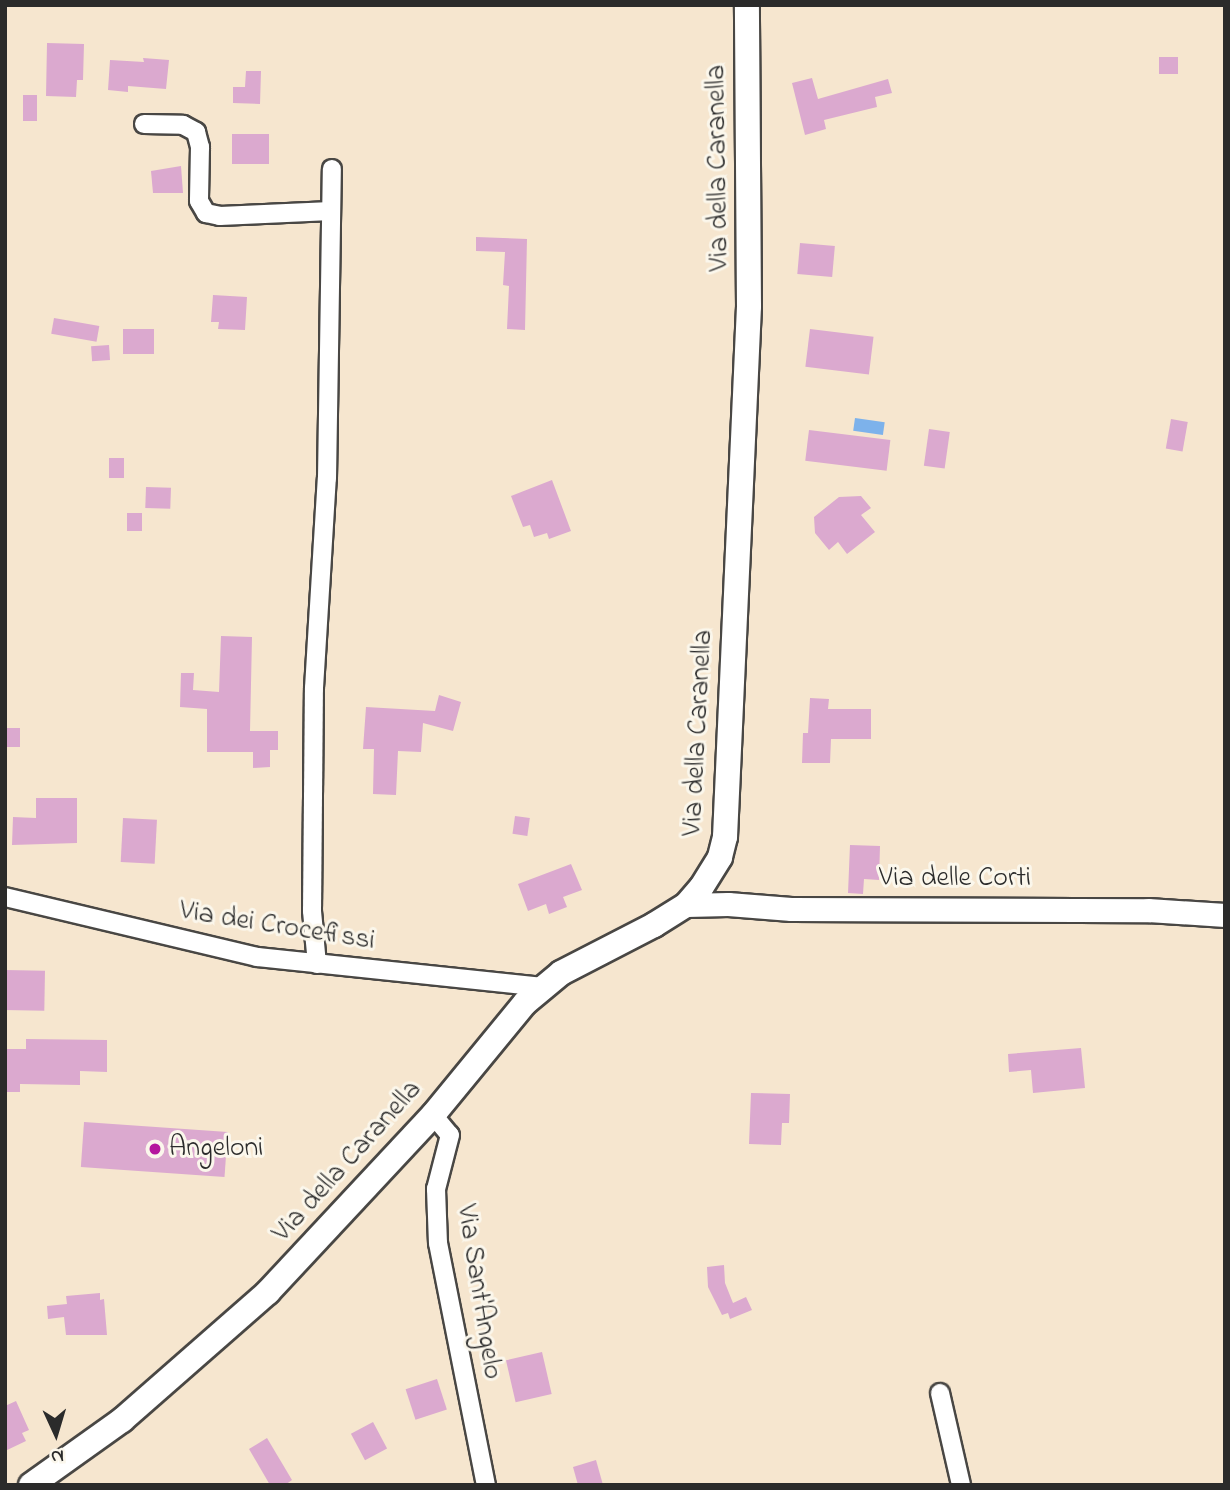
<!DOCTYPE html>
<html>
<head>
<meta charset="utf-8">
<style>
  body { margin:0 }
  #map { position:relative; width:1230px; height:1490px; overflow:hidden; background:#f6e6cf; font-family:"Indie Flower",sans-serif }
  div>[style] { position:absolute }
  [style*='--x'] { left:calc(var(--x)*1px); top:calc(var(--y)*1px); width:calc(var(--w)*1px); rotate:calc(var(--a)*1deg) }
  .water>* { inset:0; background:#7db2eb; transform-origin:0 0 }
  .building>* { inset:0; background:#dba9cf; transform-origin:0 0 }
  .roads { filter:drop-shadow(2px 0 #494744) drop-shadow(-2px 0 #494744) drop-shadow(0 2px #494744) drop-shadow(0 -2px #494744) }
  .minor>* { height:18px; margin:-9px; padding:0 9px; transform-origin:9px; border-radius:9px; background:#fff }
  .tertiary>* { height:23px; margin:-11.5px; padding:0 11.5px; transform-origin:11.5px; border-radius:11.5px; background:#fff }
  .secondary>* { height:24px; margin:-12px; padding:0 12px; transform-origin:12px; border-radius:12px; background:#fff }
  .dots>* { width:19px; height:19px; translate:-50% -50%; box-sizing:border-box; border:4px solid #fbf7ec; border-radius:50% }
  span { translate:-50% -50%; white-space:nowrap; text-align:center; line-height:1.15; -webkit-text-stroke:6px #fbf7ec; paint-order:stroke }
  .street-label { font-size:28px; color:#2b2b2b }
  .poi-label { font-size:28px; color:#2b2b2b }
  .left { translate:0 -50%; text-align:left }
  .frame { position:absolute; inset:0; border:7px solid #2b2b2b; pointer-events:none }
  .north { position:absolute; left:21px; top:1399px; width:70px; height:70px; -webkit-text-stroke:5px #fbf7ec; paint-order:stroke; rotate:176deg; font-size:19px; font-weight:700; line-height:28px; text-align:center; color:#2b2b2b }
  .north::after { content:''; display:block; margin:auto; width:24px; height:32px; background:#2b2b2b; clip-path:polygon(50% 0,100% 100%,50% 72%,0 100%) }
</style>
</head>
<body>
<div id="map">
  <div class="water">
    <div style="left:855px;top:418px;width:30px;height:13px;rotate:8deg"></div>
  </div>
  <div class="building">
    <div style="clip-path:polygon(47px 43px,84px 44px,83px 80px,77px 80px,76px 97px,46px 96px)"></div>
    <div style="left:1159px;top:57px;width:19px;height:17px"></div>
    <div style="clip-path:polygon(143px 58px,169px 60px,166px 89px,128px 86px,128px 92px,108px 90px,110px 60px,144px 62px)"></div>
    <div style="clip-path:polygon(246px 71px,261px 71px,260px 104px,233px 103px,233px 87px,245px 87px)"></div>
    <div style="clip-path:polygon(812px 78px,818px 99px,888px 79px,892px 93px,875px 97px,877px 107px,824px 120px,826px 129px,805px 135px,792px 83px)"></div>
    <div style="left:23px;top:95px;width:14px;height:26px"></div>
    <div style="left:232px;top:134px;width:37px;height:30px"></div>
    <div style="clip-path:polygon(181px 166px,183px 193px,153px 193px,151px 171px)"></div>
    <div style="clip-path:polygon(476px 237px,527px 239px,525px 330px,507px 329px,509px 286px,503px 285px,505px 252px,476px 251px)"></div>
    <div style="left:800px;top:243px;width:35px;height:31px;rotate:5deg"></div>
    <div style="clip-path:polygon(213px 295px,247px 297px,245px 330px,218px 329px,219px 322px,211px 322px)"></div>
    <div style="left:54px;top:318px;width:46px;height:16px;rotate:10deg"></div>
    <div style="left:123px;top:329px;width:31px;height:25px"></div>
    <div style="left:810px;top:329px;width:64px;height:38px;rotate:7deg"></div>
    <div style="left:109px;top:345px;width:15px;height:18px;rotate:86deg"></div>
    <div style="left:1171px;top:419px;width:17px;height:30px;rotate:10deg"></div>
    <div style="left:929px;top:429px;width:21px;height:37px;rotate:8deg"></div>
    <div style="left:809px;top:430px;width:82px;height:31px;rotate:7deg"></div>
    <div style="left:109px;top:458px;width:15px;height:20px"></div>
    <div style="clip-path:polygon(552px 480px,571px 531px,549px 539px,547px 533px,534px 537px,530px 525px,523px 527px,511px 496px)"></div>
    <div style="left:146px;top:487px;width:25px;height:21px;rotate:2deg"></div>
    <div style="clip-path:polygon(861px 496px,871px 508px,861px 515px,875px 532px,847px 554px,838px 542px,829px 550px,815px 533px,814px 517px,839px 497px)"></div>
    <div style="left:127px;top:513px;width:15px;height:18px"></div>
    <div style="clip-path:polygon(221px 636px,252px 637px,250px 731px,278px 731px,278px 750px,270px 750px,270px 767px,253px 768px,253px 752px,207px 752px,207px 709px,180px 707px,181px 673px,194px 673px,193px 690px,219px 692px)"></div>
    <div style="clip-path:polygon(439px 695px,461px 702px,453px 731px,423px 723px,421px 752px,398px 751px,396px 795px,373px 794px,374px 749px,363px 749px,366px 707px,435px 711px)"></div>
    <div style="clip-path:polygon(810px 698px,829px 699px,828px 709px,871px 709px,871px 739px,831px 739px,830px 763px,802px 763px,803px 733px,808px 733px)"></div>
    <div style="left:5px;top:728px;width:15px;height:19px"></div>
    <div style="clip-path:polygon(36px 798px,77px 798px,77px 843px,12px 845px,13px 817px,36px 818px)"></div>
    <div style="left:515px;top:816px;width:15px;height:18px;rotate:8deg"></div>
    <div style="left:123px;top:818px;width:34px;height:44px;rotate:3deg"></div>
    <div style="clip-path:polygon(850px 845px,880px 846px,879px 880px,864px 879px,863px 894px,848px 893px)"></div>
    <div style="clip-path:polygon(571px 864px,582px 890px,563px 897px,567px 907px,549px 914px,546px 904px,528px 911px,518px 884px)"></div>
    <div style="left:5px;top:970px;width:40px;height:40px;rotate:1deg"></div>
    <div style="clip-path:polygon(26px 1039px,107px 1040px,107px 1072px,80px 1071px,80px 1085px,20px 1084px,20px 1092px,5px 1092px,5px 1049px,26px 1049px)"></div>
    <div style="clip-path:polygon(1081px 1048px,1085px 1088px,1033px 1093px,1031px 1070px,1009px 1072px,1008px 1054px)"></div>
    <div style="clip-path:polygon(751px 1093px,790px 1094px,789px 1123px,782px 1123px,781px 1145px,749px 1144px)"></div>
    <div style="left:84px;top:1122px;width:144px;height:45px;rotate:4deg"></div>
    <div style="clip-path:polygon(724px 1265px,725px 1283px,733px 1303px,746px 1297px,752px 1310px,730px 1319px,728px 1313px,722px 1315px,708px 1287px,707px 1267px)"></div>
    <div style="clip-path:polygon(100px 1293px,100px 1300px,104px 1299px,107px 1335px,66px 1335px,64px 1317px,48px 1319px,47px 1306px,67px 1304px,66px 1296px)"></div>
    <div style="left:542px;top:1352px;width:43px;height:37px;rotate:77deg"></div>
    <div style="left:437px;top:1379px;width:32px;height:33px;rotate:72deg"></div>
    <div style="clip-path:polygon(16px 1401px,29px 1430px,22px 1433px,26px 1441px,5px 1451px,5px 1406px)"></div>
    <div style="left:373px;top:1422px;width:30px;height:25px;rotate:62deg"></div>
    <div style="clip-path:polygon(267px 1438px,292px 1480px,285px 1485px,270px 1485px,249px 1449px)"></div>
    <div style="clip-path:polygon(596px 1460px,603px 1485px,578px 1485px,573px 1467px)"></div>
  </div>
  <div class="roads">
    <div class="minor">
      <div style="--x:144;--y:124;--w:39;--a:1"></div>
      <div style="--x:183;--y:125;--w:15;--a:28"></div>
      <div style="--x:196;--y:132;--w:16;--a:75"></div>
      <div style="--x:200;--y:147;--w:54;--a:91.1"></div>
      <div style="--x:199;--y:201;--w:14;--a:60"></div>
      <div style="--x:206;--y:213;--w:14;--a:12"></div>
      <div style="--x:220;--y:216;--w:111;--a:-2.6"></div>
      <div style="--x:5;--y:897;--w:259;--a:13.4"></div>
      <div style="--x:257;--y:957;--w:288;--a:6"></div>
      <div style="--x:317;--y:964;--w:53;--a:-95.4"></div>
      <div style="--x:312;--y:911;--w:223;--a:-89.5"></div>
      <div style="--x:314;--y:688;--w:210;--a:-86.5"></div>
      <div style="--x:327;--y:478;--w:309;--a:-89.1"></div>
      <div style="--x:433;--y:1115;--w:26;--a:50"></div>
      <div style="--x:450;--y:1135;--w:56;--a:104.5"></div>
      <div style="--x:436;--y:1189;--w:54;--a:87.9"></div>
      <div style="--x:438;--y:1243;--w:247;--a:78.8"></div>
      <div style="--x:940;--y:1393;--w:94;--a:77.1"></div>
    </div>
    <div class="tertiary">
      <div style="--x:686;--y:905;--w:42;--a:-1.4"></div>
      <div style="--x:728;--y:904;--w:63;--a:4.5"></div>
      <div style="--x:791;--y:909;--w:357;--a:0.2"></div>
      <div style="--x:1148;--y:910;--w:77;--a:3.7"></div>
    </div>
    <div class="secondary">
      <div style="--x:31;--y:1485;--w:112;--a:-35.5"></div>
      <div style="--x:122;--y:1420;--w:194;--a:-41.2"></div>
      <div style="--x:268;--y:1292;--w:242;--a:-47"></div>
      <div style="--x:433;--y:1115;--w:145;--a:-50.6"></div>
      <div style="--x:525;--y:1003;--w:47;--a:-39.8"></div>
      <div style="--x:561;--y:973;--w:105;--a:-27.3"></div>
      <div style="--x:654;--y:925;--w:38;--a:-32"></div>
      <div style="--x:686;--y:905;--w:23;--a:-49"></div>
      <div style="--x:701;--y:888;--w:36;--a:-58"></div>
      <div style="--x:720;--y:857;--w:21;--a:-76"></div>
      <div style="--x:725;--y:837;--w:532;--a:-87.41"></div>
      <div style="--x:749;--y:306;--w:301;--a:-90.4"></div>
    </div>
  </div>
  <div class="dots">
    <div style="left:155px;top:1149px;background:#b5179e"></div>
  </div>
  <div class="street-label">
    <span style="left:719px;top:168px;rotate:-91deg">Via della Caranella</span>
    <span style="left:699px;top:733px;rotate:-87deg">Via della Caranella</span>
    <span style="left:955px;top:879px">Via delle Corti</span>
    <span style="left:277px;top:927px;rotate:9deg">Via dei Crocefissi</span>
    <span style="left:348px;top:1162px;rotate:-48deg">Via della Caranella</span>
    <span style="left:478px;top:1292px;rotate:81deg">Via Sant'Angelo</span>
  </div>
  <div class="poi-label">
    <span class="left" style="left:169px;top:1149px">Angeloni</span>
  </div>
  <div class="frame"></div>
  <div class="north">N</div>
</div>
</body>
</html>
